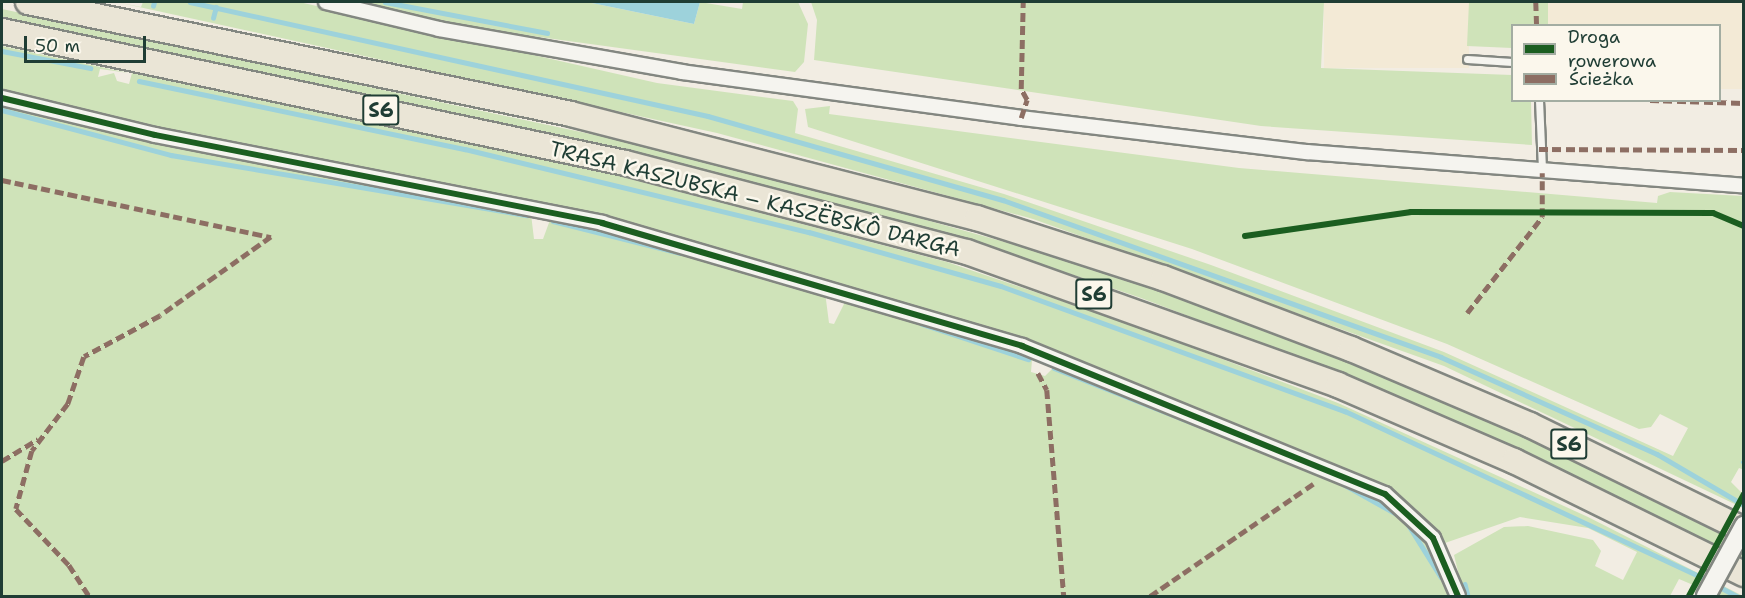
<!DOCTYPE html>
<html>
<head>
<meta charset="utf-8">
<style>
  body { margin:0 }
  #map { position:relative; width:1745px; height:598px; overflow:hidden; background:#f2ede3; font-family:"Shantell Sans",sans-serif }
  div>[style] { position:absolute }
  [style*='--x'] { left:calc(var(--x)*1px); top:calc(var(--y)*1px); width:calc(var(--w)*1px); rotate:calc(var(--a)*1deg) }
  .built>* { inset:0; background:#f3ead6; transform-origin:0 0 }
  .green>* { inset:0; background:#cfe3b9 }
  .water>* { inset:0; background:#9dd2db }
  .stream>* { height:4.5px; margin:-2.25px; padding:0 2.25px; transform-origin:2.25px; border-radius:2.25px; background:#9dd2db }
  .roads { filter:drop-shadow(2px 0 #838781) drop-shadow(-2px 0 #838781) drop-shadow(0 2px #838781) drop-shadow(0 -2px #838781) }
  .service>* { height:7px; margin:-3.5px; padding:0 3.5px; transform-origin:3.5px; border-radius:3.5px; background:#f5f4ef }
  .minor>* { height:14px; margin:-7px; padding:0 7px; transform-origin:7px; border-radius:7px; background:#f5f4ef }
  .motorway>* { height:24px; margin:-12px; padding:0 12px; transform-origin:12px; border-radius:12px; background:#eae5d6 }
  .bridges { filter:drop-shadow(2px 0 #838781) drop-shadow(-2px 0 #838781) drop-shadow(0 2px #838781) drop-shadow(0 -2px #838781) }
  .secondary-bridge>* { height:18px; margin:-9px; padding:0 9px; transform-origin:9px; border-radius:9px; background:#f5f4ef }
  .quiet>* { height:4.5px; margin-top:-2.25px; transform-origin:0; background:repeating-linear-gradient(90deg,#8d6e63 0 9px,transparent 0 13.5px) }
  .cycleway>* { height:6px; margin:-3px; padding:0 3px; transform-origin:3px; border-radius:3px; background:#1b5e20 }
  span { translate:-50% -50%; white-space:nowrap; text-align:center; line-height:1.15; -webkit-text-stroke:5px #fbf7ec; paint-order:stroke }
  .shield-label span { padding:2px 4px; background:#fbf7ec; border:2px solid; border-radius:4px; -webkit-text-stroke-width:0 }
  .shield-label { font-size:20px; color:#1f3d34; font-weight:700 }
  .street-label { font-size:21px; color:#1f3d34 }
  .frame { position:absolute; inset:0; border:3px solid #1f3d34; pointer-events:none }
  .legend { position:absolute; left:1511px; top:24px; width:210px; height:78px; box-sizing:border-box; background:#fbf7ec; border:2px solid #a3ada2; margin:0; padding:8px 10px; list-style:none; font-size:18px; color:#1f3d34 }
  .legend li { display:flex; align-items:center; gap:12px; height:30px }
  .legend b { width:30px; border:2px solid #a3ada2 }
  .scale { position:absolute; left:24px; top:36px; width:122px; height:27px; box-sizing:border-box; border:3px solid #1f3d34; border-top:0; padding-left:8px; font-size:18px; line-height:21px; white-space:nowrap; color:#1f3d34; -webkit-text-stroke:4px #fbf7ec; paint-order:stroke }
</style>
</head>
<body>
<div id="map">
  <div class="built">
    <div style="left:1324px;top:2px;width:145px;height:66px"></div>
    <div style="clip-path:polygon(1548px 2px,1743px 2px,1743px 89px,1720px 89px,1720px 26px,1548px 26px)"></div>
  </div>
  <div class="green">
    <div style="clip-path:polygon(116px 2px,141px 7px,143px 2px,299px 2px,657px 83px,793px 101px,798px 109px,795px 133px,1004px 194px,1211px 265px,1444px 352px,1673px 456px,1688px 428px,1660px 414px,1651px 427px,1639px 429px,1447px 344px,1192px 249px,808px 127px,805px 109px,830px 106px,829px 114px,1239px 168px,1657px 203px,1658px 196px,1670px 192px,1743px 196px,1744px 470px,1739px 468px,1731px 482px,1743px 494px,1743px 508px,1444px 366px,1033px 219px,717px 133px)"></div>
    <div style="clip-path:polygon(352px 2px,587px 2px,694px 24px,700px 2px,742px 9px,743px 2px,798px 2px,808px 24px,804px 62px,795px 72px,465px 27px)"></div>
    <div style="clip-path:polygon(811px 2px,1324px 2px,1321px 68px,1512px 75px,1512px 100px,1531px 101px,1532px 145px,1261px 126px,814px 60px,817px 20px)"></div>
    <div style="clip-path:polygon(1469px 2px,1548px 2px,1548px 25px,1512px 26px,1512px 48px,1467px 46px)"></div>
    <div style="clip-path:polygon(2px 9px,708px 159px,1073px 261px,1320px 349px,1498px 424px,1743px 543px,1743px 560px,1551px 465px,1371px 386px,1141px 298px,970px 240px,616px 148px,2px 18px)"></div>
    <div style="clip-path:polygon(2px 46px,129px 73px,100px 69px,98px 77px,114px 73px,117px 81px,129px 84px,132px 73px,611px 174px,947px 262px,1138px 327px,1338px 403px,1588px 517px,1743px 596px,1719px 596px,1679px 579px,1670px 596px,1464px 596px,1454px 555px,1504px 527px,1528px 526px,1593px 540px,1601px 551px,1595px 566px,1623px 580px,1637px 552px,1588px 528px,1520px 517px,1445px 543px,1406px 501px,1365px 477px,1041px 346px,598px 215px,167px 131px,2px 92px)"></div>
    <div style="clip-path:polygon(2px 104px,115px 133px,531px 214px,534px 239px,543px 239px,550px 220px,593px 227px,825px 292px,829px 323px,834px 324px,846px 300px,1026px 354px,1032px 360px,1031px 372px,1045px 376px,1055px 366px,1070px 370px,1375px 497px,1422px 536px,1448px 596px,2px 596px)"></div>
  </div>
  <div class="water">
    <div style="clip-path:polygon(587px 2px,700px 2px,694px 24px)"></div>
  </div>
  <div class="stream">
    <div style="--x:190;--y:2;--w:530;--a:12.41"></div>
    <div style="--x:708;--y:116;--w:307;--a:15.9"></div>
    <div style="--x:1003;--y:200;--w:465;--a:19.7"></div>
    <div style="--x:1441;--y:357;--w:237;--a:24.2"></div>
    <div style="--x:1657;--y:454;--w:101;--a:30.4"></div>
    <div style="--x:385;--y:2;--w:165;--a:10.8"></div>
    <div style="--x:153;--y:6;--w:4;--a:-76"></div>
    <div style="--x:213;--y:18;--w:11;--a:-75"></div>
    <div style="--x:2;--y:51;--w:90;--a:10.9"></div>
    <div style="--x:139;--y:81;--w:333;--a:11.8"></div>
    <div style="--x:465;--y:149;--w:354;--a:13.6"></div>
    <div style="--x:809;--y:232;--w:199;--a:15.7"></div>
    <div style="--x:1001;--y:286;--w:366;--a:20"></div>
    <div style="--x:1345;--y:411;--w:402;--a:25"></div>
    <div style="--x:2;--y:110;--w:175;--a:14.9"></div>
    <div style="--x:171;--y:155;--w:361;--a:9.6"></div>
    <div style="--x:553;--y:221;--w:131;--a:14.1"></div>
    <div style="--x:922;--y:324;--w:112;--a:18.3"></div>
    <div style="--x:1054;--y:368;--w:158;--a:21.5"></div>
    <div style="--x:1743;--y:462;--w:1;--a:-45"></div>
    <div style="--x:1345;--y:485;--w:63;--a:29.4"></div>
    <div style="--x:1408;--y:524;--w:62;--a:58.1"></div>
    <div style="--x:1465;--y:584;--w:12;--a:76"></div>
    <div style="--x:1716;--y:585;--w:24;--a:28"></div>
  </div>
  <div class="roads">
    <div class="service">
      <div style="--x:1467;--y:59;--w:45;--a:3.8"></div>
      <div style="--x:1539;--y:100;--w:70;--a:87.5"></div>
    </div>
    <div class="minor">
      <div style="--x:326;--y:2;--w:116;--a:13.4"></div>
      <div style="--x:439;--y:29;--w:247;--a:10"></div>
      <div style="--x:682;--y:72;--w:342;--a:7.7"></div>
      <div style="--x:1021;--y:118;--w:288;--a:6.8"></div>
      <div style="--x:1307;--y:152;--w:438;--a:4.4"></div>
      <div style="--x:2;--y:98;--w:157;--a:13.6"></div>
      <div style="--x:155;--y:135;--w:456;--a:11.1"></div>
      <div style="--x:602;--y:223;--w:438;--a:16.3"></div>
      <div style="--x:1022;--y:346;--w:392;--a:22.2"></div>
      <div style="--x:1385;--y:494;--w:65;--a:42.5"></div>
      <div style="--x:1433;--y:538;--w:63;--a:66.7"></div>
    </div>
    <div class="motorway">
      <div style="--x:28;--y:2;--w:554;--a:11.65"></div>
      <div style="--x:571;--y:114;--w:419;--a:14.4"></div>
      <div style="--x:977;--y:218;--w:195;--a:17.9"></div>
      <div style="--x:1163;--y:278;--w:201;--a:20.7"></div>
      <div style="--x:1351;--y:349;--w:194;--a:23"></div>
      <div style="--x:1530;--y:425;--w:238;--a:26.1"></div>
      <div style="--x:2;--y:31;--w:637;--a:11.96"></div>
      <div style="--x:625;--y:163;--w:353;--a:14.6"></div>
      <div style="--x:967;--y:252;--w:394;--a:19.7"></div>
      <div style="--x:1338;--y:385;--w:192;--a:23.4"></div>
      <div style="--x:1514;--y:461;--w:256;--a:26.2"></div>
    </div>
  </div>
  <div class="bridges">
    <div class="secondary-bridge">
      <div style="--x:1706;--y:596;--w:80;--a:-61.5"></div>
    </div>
  </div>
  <div class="quiet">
    <div style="--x:1536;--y:2;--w:24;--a:88"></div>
    <div style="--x:1650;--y:100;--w:94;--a:1.8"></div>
    <div style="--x:1021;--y:118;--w:19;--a:-72"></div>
    <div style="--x:1027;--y:100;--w:13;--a:-119"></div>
    <div style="--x:1021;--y:89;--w:87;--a:-88.7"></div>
    <div style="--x:1539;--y:149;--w:205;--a:0.3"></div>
    <div style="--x:2;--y:180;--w:275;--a:12"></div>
    <div style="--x:271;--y:237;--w:136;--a:144.6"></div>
    <div style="--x:160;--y:316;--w:86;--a:151.7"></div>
    <div style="--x:84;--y:357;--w:50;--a:108.8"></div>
    <div style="--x:68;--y:404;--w:59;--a:127.5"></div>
    <div style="--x:32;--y:451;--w:60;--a:105.4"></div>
    <div style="--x:16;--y:509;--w:77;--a:46.6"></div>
    <div style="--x:69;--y:565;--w:37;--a:57"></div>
    <div style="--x:1467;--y:313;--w:122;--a:-52"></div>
    <div style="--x:1542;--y:217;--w:44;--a:-90"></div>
    <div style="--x:1038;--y:373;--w:19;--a:62"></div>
    <div style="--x:1047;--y:390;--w:207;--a:85.3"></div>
    <div style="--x:2;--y:461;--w:42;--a:-31.4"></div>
    <div style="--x:1150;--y:596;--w:198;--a:-34.5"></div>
  </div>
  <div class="cycleway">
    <div style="--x:2;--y:98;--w:157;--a:13.6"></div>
    <div style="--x:155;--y:135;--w:456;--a:11.1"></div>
    <div style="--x:602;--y:223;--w:438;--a:16.3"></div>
    <div style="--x:1022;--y:346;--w:392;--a:22.2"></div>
    <div style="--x:1385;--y:494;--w:65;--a:42.5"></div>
    <div style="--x:1433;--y:538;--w:63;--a:66.7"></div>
    <div style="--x:1245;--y:236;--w:168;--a:-8.2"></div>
    <div style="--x:1411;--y:212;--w:302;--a:0.2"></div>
    <div style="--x:1713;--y:213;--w:34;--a:23"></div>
    <div style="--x:1689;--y:596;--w:116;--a:-61.7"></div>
  </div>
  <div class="shield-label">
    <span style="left:381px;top:110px">S6</span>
    <span style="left:1094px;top:294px">S6</span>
    <span style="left:1569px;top:444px">S6</span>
  </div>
  <div class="street-label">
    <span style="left:755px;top:199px;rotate:14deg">TRASA KASZUBSKA – KASZËBSKÔ DARGA</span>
  </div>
  <div class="frame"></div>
  <ul class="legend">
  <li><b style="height:8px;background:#1b5e20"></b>Droga rowerowa</li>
  <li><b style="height:8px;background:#8d6e63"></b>Ścieżka</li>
  </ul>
  <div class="scale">50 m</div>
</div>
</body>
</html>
